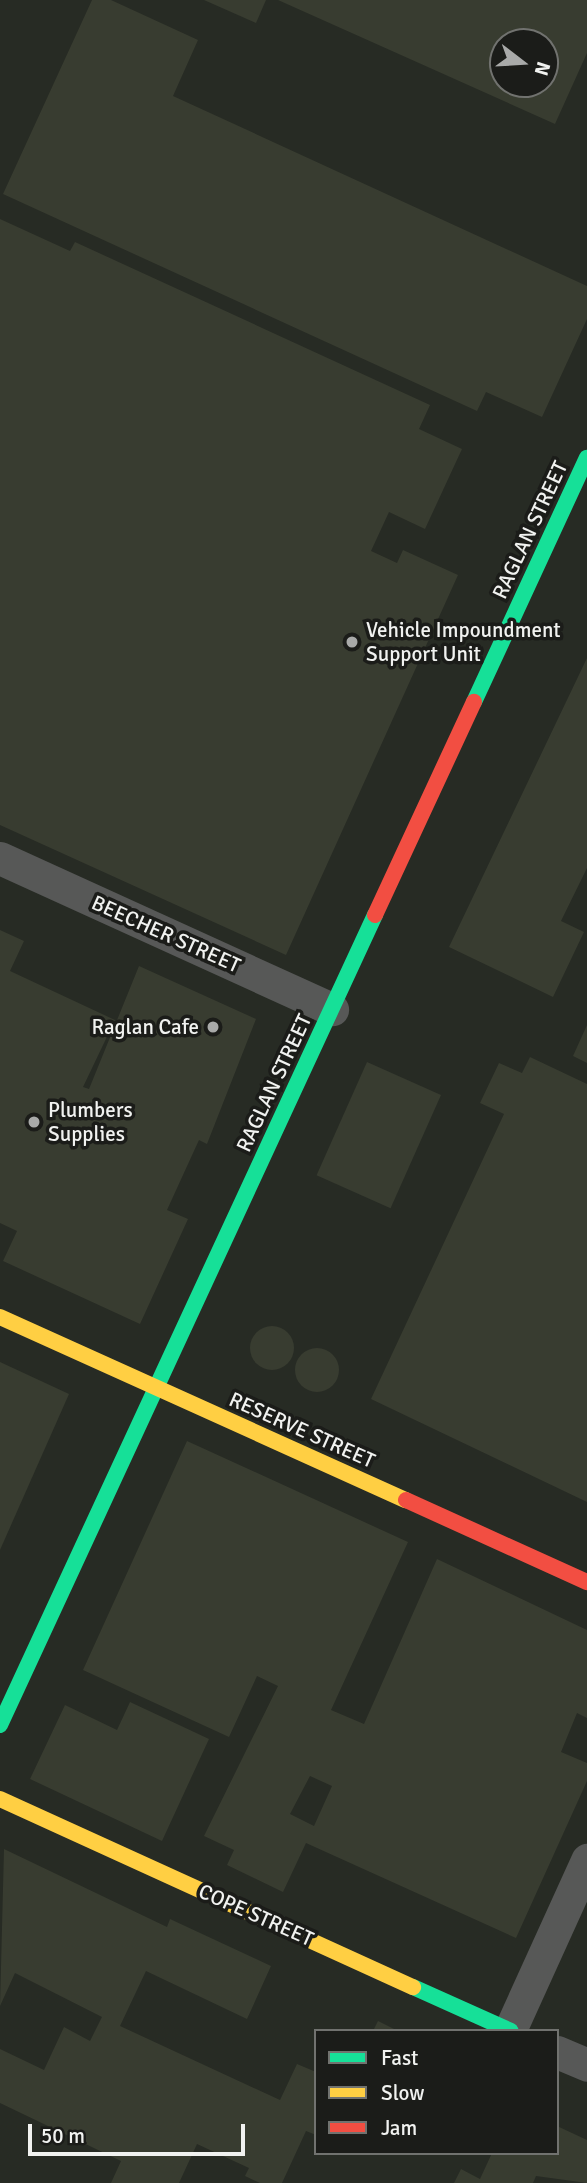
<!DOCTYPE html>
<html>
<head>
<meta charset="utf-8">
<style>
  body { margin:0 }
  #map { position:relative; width:587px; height:2183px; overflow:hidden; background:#242424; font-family:Signika,sans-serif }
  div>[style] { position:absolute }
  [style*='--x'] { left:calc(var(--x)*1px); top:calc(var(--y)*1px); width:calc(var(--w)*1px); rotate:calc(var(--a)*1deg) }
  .built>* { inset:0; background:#272b24 }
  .building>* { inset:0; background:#383c30; transform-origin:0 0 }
  .round { border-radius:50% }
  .street>* { height:33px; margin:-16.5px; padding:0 16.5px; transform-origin:16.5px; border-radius:16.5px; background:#575857 }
  .fast>* { height:16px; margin:-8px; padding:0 8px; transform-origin:8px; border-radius:8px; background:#16e098 }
  .slow>* { height:16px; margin:-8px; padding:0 8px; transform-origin:8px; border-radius:8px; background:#ffcf43 }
  .jam>* { height:16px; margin:-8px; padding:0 8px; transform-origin:8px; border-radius:8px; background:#f24e42 }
  .dots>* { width:19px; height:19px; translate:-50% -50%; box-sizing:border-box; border:4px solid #1b1c19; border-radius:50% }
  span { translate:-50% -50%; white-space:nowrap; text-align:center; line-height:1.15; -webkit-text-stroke:7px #1b1c19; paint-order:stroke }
  .street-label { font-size:21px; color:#f1f2f0 }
  .poi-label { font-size:21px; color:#f1f2f0 }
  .left { translate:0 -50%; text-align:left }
  .right { translate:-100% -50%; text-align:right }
  .legend { position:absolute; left:314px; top:2029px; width:245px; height:126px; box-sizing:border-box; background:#1b1c19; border:2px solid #71726f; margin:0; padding:9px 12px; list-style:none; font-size:21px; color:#f1f2f0 }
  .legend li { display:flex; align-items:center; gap:14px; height:35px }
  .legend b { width:35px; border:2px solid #71726f }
  .north { position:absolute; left:489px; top:28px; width:70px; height:70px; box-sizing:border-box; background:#1b1c19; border:2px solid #71726f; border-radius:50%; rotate:107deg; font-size:19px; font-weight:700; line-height:28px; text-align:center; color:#f1f2f0 }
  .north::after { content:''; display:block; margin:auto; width:24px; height:32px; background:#a9aaa9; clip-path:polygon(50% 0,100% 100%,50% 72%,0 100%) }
  .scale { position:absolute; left:28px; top:2124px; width:217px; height:32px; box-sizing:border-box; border:4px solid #f1f2f0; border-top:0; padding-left:9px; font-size:21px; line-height:24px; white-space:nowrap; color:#f1f2f0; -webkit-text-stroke:5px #1b1c19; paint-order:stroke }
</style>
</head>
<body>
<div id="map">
  <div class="built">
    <div style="clip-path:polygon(evenodd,0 0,587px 0,587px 2183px,0 2183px,0 0,503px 42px,545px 42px,545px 84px,503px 84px,503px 42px,0 0,316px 2031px,557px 2031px,557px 2153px,316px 2153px,316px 2031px)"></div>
  </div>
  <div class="building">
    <div style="clip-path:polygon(92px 0,111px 0,198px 40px,173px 96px,587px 286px,587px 319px,542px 417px,486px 392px,477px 411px,3px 194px)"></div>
    <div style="clip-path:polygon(204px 0,266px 0,256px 23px)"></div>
    <div style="clip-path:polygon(evenodd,278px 0,587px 0,587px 53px,555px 124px,278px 0,503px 42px,545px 42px,545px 84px,503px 84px,503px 42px)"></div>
    <div style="clip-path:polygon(0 219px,70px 251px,75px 242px,430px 405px,419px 429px,462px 449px,425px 529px,389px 512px,371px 551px,397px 563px,403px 550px,458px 575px,286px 955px,0 825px)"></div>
    <div style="clip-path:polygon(587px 658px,587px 868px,561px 921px,584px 932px,553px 997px,449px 947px)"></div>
    <div style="clip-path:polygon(0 930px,24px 941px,10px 971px,115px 1020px,83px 1087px,89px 1089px,139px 966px,256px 1019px,207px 1144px,199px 1140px,167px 1210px,188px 1219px,140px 1324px,3px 1261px,17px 1231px,0 1223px)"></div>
    <div style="clip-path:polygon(587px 1025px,587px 1063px,573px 1056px)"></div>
    <div style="clip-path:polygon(530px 1057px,587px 1084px,587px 1502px,371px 1399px,504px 1114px,480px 1103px,499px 1063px,522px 1073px)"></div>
    <div style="left:367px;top:1062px;width:81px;height:124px;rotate:24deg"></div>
    <div class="round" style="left:250px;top:1326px;width:44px;height:44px"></div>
    <div class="round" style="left:295px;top:1348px;width:44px;height:44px"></div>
    <div style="clip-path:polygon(0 1362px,69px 1394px,0 1550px)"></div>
    <div style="clip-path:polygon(evenodd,187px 1441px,408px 1542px,331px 1710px,364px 1724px,437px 1559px,587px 1630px,587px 1718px,577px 1713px,561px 1752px,587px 1763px,587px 1781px,516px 1938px,306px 1843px,283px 1892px,227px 1865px,234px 1850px,204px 1836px,278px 1686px,257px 1676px,229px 1737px,83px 1670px,187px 1441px,310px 1776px,332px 1786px,314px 1826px,290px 1814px,310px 1776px)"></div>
    <div style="clip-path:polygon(130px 1702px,209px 1739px,162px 1841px,30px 1779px,65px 1705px,117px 1730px)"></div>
    <div style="clip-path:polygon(4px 1849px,167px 1927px,170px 1919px,271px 1966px,247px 2019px,146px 1971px,120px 2026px,280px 2100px,297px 2064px,316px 2072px,316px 2135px,306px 2131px,282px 2183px,260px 2183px,245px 2176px,249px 2168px,197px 2144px,179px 2183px,111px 2183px,121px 2161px,0 2103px,0 2049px,44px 2070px,64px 2027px,90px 2041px,102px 2017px,15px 1973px,0 2006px)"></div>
    <div style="clip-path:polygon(378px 2021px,398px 2031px,373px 2031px)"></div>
    <div style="clip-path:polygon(557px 2126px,587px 2140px,587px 2183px,536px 2176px,533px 2183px,454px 2183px,461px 2169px,480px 2179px,492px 2153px,557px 2153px)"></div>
  </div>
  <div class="street">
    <div style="--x:0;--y:858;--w:365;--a:24.5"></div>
    <div style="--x:510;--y:2030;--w:187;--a:-65.6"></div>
    <div style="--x:557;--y:2052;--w:33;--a:23"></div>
  </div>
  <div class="fast">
    <div style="--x:474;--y:702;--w:269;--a:-65.2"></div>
    <div style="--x:0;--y:1725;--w:893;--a:-65.16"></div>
    <div style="--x:413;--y:1987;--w:107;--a:24.2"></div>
  </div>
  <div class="slow">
    <div style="--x:0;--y:1317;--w:445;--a:24.3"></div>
    <div style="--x:0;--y:1799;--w:454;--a:24.5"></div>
  </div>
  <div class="jam">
    <div style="--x:375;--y:915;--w:235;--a:-65.1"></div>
    <div style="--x:406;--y:1500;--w:199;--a:24.4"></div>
  </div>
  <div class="dots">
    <div style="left:352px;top:642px;background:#a9aaa9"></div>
    <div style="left:213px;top:1027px;background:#a9aaa9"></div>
    <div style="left:34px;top:1122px;background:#a9aaa9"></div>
  </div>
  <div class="street-label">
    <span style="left:530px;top:530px;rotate:-65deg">RAGLAN STREET</span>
    <span style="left:166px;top:934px;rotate:24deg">BEECHER STREET</span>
    <span style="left:274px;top:1083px;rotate:-65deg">RAGLAN STREET</span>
    <span style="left:302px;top:1430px;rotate:24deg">RESERVE STREET</span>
    <span style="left:256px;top:1915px;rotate:24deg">COPE STREET</span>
  </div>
  <div class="poi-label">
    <span class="left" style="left:366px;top:642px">Vehicle Impoundment<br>Support Unit</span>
    <span class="right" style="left:199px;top:1027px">Raglan Cafe</span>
    <span class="left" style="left:48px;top:1122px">Plumbers<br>Supplies</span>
  </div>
  <ul class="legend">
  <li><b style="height:9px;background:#16e098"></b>Fast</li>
  <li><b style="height:9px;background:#ffcf43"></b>Slow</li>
  <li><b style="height:9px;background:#f24e42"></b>Jam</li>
  </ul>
  <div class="north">N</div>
  <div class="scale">50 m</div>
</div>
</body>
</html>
